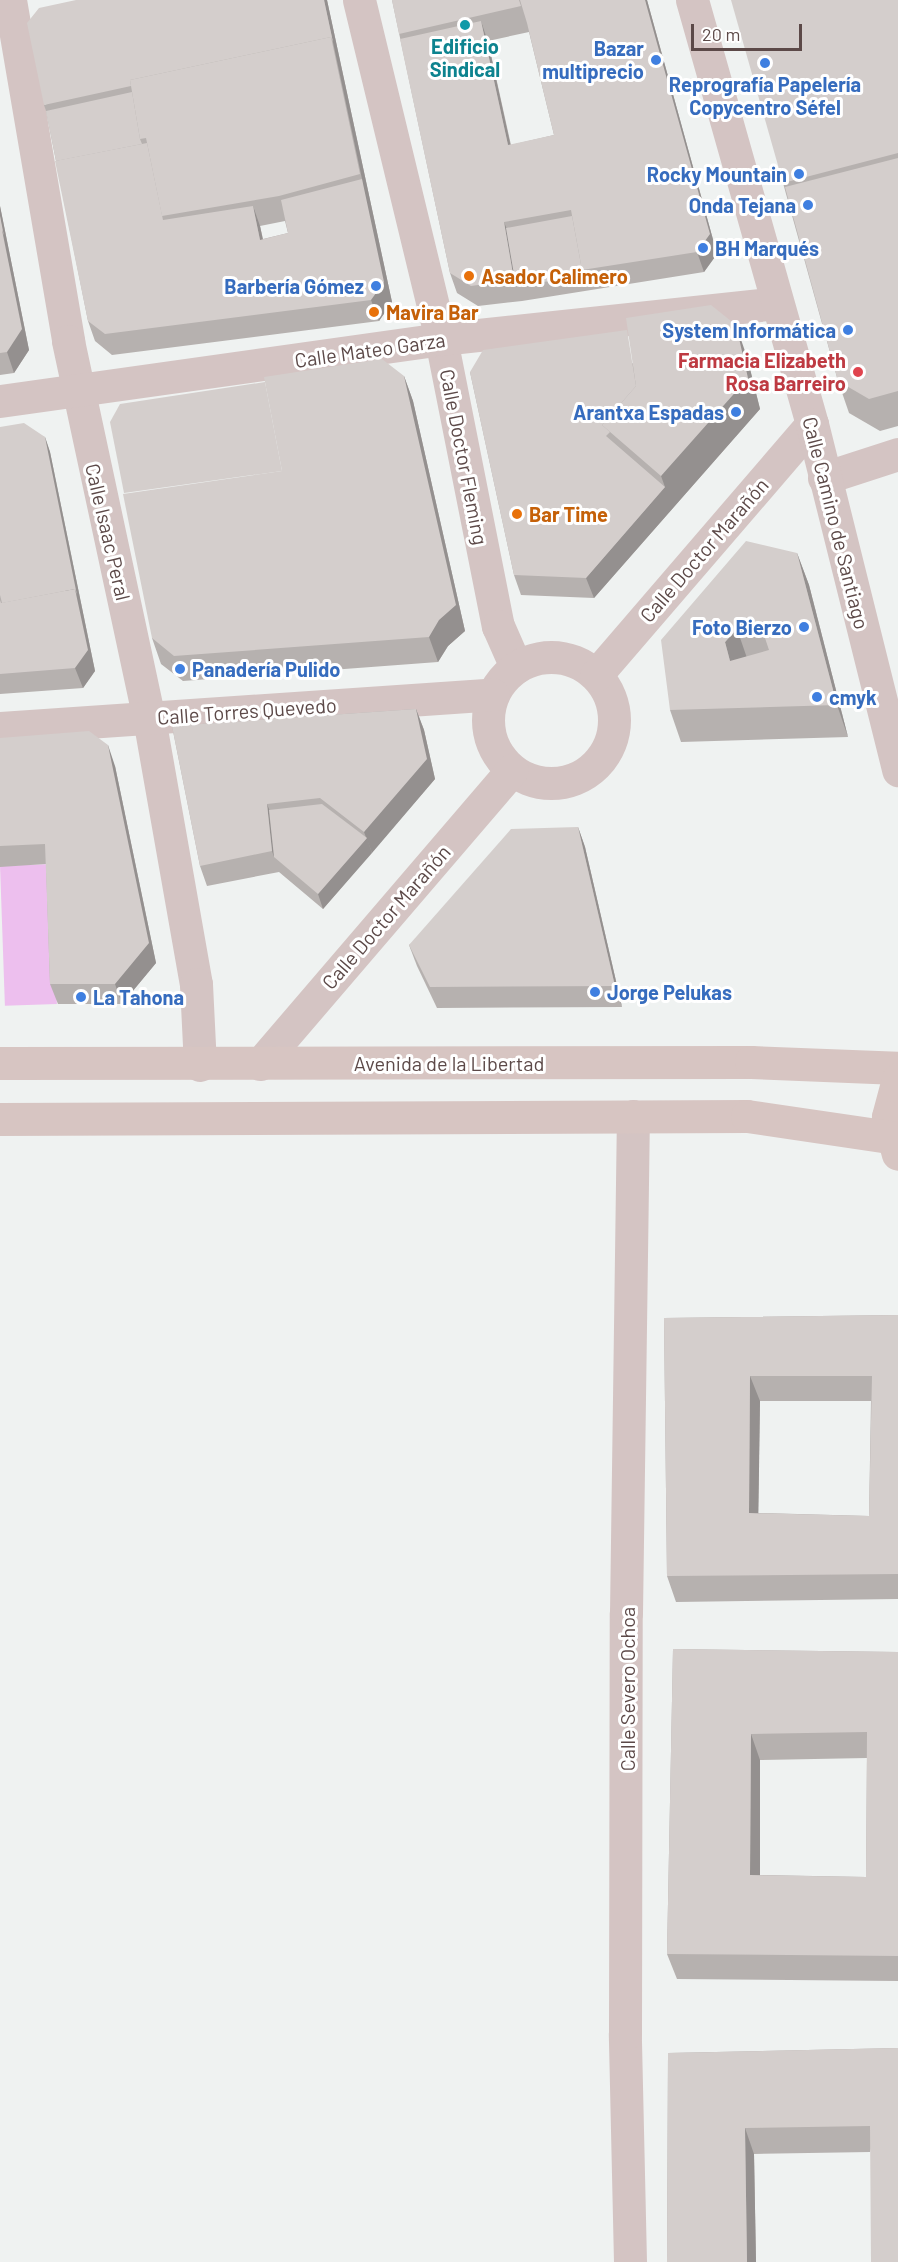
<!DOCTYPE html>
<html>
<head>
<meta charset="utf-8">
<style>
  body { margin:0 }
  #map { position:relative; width:898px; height:2262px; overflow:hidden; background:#eff2f1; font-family:Barlow,sans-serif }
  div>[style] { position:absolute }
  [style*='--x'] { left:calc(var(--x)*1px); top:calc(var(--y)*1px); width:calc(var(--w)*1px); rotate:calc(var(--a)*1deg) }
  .green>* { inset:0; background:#edbfee; transform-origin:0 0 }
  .minor>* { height:33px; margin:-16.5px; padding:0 16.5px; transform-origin:16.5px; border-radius:16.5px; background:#d4c4c3 }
  .minor>.ring { margin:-16.5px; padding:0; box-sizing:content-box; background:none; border:33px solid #d4c4c3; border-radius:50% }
  .tertiary>* { height:33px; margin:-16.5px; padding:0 16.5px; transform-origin:16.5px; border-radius:16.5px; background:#d4c4c3 }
  .secondary>* { height:33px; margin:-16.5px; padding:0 16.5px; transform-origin:16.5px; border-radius:16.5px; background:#d7c5c2 }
  .wall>* { inset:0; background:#b6b1af }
  .shaded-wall>* { inset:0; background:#94908f }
  .building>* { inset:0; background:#d4cecc }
  .dots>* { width:16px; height:16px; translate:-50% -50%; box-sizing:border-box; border:3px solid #fff; border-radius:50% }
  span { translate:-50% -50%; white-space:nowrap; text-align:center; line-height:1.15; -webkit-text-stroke:6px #fff; paint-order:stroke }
  .culture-label { font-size:20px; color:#0d838f; font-weight:700 }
  .shop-label { font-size:20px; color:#366cbe; font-weight:700 }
  .right { translate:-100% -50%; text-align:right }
  .left { translate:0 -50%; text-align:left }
  .food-label { font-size:20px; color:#c56008; font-weight:700 }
  .street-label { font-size:20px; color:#5c4948 }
  .health-label { font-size:20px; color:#be3a42; font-weight:700 }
  .scale { position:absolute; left:691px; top:24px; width:111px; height:27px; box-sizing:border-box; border:3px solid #5c4948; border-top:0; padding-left:8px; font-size:18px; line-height:21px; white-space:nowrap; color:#5c4948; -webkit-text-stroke:4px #fff; paint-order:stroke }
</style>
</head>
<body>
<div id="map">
  <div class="green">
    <div style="left:52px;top:864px;width:140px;height:52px;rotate:88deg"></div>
  </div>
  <div class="minor">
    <div style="--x:10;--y:0;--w:346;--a:80.3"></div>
    <div style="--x:68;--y:341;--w:386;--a:77.9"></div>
    <div style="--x:149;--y:718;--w:270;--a:80"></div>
    <div style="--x:196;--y:984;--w:81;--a:87.2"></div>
    <div style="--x:359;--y:0;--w:349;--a:76.4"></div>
    <div style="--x:441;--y:339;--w:293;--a:78.8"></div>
    <div style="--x:498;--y:626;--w:45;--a:66.3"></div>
    <div style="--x:0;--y:401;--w:445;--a:-8"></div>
    <div style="--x:441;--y:339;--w:337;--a:-6.1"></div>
    <div style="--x:824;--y:478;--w:78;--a:-18"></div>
    <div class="ring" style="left:488px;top:657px;width:93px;height:93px"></div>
    <div style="--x:596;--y:675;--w:331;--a:-49.3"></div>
    <div style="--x:0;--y:728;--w:494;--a:-3.9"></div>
    <div style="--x:260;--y:1064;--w:387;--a:-49.4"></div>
    <div style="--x:630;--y:2262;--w:228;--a:-91.3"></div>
    <div style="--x:625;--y:2034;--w:421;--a:-89.9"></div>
    <div style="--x:626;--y:1613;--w:497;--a:-89.2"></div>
  </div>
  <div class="tertiary">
    <div style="--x:692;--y:0;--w:441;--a:74.2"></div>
    <div style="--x:812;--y:424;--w:357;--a:76"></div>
  </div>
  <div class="secondary">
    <div style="--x:0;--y:1063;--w:751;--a:-0.08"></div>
    <div style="--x:751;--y:1062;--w:147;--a:2.3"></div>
    <div style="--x:898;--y:1079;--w:39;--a:105"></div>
    <div style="--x:888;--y:1117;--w:38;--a:75"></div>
    <div style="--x:0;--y:1119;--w:747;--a:-0.23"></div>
    <div style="--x:747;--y:1116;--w:145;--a:8.4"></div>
  </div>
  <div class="wall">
    <div style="clip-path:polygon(evenodd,327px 0,392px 302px,379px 321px,112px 355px,95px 341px,88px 321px,46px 111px,44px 105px,327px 0,285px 221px,288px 233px,263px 239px,260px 226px,285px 221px)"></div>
    <div style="clip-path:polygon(evenodd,392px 0,647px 0,717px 254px,704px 272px,522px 301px,478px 306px,457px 293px,450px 273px,392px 0,529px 32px,554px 135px,511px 145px,488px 41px,529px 32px)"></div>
    <div style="clip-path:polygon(898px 0,898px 426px,880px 431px,849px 413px,838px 381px,783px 183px)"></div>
    <div style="clip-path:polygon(0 206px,29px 350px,14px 373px,0 375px)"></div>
    <div style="clip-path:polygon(747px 357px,760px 409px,594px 598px,521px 595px,514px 575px,470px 372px)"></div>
    <div style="clip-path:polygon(404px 376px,413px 401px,465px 631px,448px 646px,438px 662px,183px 681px,161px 664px,152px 638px)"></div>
    <div style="clip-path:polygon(0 427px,45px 437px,50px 452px,95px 671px,83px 688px,0 694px)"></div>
    <div style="clip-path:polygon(797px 553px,809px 585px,848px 737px,681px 742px,670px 710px)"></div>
    <div style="clip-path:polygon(416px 709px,424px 730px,435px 779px,323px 909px,279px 872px,207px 886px,200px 866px,172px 726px)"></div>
    <div style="clip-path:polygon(0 738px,115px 766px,156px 963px,122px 1004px,58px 1004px,50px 984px,46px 864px,0 867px)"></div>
    <div style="clip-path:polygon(578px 827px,585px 847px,622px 1007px,437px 1008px,417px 966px,409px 945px)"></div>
    <div style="clip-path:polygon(evenodd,898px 1315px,898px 1599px,676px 1602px,667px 1576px,664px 1318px,898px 1315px,760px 1401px,871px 1401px,869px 1516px,758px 1513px,760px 1401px)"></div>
    <div style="clip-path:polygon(evenodd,673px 1649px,898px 1652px,898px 1981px,677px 1979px,667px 1954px,673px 1649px,867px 1758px,866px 1877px,760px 1875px,760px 1760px,867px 1758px)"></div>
    <div style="clip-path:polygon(898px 2048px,870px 2152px,754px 2154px,756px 2262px,667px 2262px,668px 2053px)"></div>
  </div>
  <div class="shaded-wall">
    <div style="clip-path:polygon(324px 0,327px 0,392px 302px,379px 321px,371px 300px,362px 179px)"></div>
    <div style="clip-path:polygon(645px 0,647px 0,717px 254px,704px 272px,697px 252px)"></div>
    <div style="clip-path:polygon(481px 21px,488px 42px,515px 166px,508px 145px)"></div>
    <div style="clip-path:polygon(0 206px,29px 350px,14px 373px,7px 352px,2px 230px,0 216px)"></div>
    <div style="clip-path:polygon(253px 206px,260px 226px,267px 260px,260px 240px)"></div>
    <div style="clip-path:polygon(504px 222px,512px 242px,516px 286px,514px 280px)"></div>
    <div style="clip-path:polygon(736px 325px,747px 357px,760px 409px,594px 598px,586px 578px,665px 487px,661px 476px)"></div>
    <div style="clip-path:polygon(404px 376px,413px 401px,465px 631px,448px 646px,438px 662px,429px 637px)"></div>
    <div style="clip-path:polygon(45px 437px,50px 452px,95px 671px,83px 688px,75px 668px)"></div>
    <div style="clip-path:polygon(797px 553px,809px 585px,848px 737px,837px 705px)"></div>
    <div style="clip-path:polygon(737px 629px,748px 661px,730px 661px,725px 642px)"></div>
    <div style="clip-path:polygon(416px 709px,424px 730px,435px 779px,372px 853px,364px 832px)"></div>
    <div style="clip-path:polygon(108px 745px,115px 766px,156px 963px,122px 1004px,115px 984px)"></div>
    <div style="clip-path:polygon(267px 804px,275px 824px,274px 857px,272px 851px)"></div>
    <div style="clip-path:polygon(578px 827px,585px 847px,622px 1007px,615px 986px)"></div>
    <div style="clip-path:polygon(367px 838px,372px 853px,323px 909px,318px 894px)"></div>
    <div style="clip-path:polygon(750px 1376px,760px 1401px,758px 1539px,749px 1513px)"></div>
    <div style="clip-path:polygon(751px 1734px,760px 1760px,760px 1901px,750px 1875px)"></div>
    <div style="clip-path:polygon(745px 2128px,754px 2154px,756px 2262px,747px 2262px)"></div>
  </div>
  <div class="building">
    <div style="clip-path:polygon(76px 0,324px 0,333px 42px,331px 37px,130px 80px,131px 86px,44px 105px,27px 23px,39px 8px)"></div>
    <div style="clip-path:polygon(392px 0,519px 0,521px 6px,399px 34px)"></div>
    <div style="clip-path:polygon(520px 0,645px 0,710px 234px,697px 252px,582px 270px,571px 210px,504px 222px,514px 280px,471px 286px,450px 273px,400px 39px,481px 21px,508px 145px,554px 135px,527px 23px)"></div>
    <div style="clip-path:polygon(731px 0,898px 0,898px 153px,783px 183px)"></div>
    <div style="clip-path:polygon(331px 37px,360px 174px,279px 196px,162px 216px,146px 138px,140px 139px,130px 80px)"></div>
    <div style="clip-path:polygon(132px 92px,140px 139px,142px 144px,56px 161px,46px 111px)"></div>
    <div style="clip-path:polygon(147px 143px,163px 220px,253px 206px,260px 240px,288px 233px,281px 200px,362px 179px,384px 282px,371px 300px,105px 334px,88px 321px,55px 161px)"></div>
    <div style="clip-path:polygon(898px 158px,898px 391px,869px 399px,838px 381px,785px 187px)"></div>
    <div style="clip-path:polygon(0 216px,4px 236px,2px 230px,0 230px)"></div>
    <div style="clip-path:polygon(572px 216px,582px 270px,584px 276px,516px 286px,506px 228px)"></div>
    <div style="clip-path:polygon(0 230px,2px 230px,22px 329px,7px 352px,0 353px)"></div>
    <div style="clip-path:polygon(711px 305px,736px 325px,748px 378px,661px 476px,602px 425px,636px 386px,626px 318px)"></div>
    <div style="clip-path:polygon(627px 330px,636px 386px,602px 425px,610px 432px,606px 436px,665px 487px,586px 578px,514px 575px,470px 372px,483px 350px)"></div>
    <div style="clip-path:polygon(382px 359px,404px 376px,456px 605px,439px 620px,429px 637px,174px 656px,152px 638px,123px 494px,282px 471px,264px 377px)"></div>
    <div style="clip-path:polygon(265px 382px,282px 471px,124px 493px,110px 422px,120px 404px)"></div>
    <div style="clip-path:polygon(24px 423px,45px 437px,77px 595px,75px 589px,2px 603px,0 595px,0 427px)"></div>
    <div style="clip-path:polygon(evenodd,746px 541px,797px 553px,837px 705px,670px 710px,661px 640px,746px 541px,737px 629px,762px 629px,769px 650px,730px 661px,725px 642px,737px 629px)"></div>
    <div style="clip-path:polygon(75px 589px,88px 650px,75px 668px,0 674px,0 600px,1px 603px)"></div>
    <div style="clip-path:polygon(416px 709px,427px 759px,364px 832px,320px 798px,267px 804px,272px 851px,200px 866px,172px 726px)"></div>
    <div style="clip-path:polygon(89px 731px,108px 745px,149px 943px,115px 984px,50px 984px,45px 844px,0 846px,0 738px)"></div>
    <div style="clip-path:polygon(322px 804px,367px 838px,318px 894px,274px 857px,269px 810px)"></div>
    <div style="clip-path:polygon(578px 827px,615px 986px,430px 987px,409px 945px,511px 829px)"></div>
    <div style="clip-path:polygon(evenodd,898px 1315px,898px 1574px,667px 1576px,664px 1318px,898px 1315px,750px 1376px,872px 1376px,869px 1516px,749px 1513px,750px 1376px)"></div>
    <div style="clip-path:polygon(evenodd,673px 1649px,898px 1652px,898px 1956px,667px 1954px,673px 1649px,867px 1732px,866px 1877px,750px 1875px,751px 1734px,867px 1732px)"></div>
    <div style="clip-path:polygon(898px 2048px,898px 2262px,871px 2262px,870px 2126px,745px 2128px,747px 2262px,667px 2262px,668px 2053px)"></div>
  </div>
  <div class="dots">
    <div style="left:465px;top:25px;background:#0f9aa8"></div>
    <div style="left:656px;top:60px;background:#3f7fe0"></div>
    <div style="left:765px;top:63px;background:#3f7fe0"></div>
    <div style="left:799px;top:174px;background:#3f7fe0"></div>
    <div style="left:808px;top:205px;background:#3f7fe0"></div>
    <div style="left:703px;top:248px;background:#3f7fe0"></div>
    <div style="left:469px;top:276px;background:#e8710a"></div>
    <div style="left:376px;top:286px;background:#3f7fe0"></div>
    <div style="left:374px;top:312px;background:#e8710a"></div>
    <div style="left:848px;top:330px;background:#3f7fe0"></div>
    <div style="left:858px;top:372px;background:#e0444e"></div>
    <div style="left:736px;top:412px;background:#3f7fe0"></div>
    <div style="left:517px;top:514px;background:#e8710a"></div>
    <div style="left:804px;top:627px;background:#3f7fe0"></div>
    <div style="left:180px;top:669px;background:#3f7fe0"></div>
    <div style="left:817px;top:697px;background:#3f7fe0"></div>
    <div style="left:595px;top:992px;background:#3f7fe0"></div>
    <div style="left:81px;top:997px;background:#3f7fe0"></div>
  </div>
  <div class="culture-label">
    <span style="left:465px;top:58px">Edificio<br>Sindical</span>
  </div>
  <div class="shop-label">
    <span class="right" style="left:644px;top:60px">Bazar<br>multiprecio</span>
    <span style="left:765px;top:96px">Reprografía Papelería<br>Copycentro Séfel</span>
    <span class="right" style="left:787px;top:174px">Rocky Mountain</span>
    <span class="right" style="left:796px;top:205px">Onda Tejana</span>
    <span class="left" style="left:715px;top:248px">BH Marqués</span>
    <span class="right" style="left:364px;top:286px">Barbería Gómez</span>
    <span class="right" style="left:836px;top:330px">System Informática</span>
    <span class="right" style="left:724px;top:412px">Arantxa Espadas</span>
    <span class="right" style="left:792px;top:627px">Foto Bierzo</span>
    <span class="left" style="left:192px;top:669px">Panadería Pulido</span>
    <span class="left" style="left:829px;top:697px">cmyk</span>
    <span class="left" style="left:607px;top:992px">Jorge Pelukas</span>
    <span class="left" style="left:93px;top:997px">La Tahona</span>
  </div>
  <div class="food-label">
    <span class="left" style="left:481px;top:276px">Asador Calimero</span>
    <span class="left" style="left:386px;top:312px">Mavira Bar</span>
    <span class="left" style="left:529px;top:514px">Bar Time</span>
  </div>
  <div class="street-label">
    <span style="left:370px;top:350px;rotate:-8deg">Calle Mateo Garza</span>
    <span style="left:464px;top:457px;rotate:79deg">Calle Doctor Fleming</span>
    <span style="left:836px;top:523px;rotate:76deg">Calle Camino de Santiago</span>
    <span style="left:108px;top:532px;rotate:77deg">Calle Isaac Peral</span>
    <span style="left:704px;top:550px;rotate:-49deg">Calle Doctor Marañón</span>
    <span style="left:247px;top:711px;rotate:-4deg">Calle Torres Quevedo</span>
    <span style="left:386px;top:917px;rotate:-49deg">Calle Doctor Marañón</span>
    <span style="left:449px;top:1063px">Avenida de la Libertad</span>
    <span style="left:627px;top:1689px;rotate:-90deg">Calle Severo Ochoa</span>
  </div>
  <div class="health-label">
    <span class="right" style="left:846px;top:372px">Farmacia Elizabeth<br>Rosa Barreiro</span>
  </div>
  <div class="scale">20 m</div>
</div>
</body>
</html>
